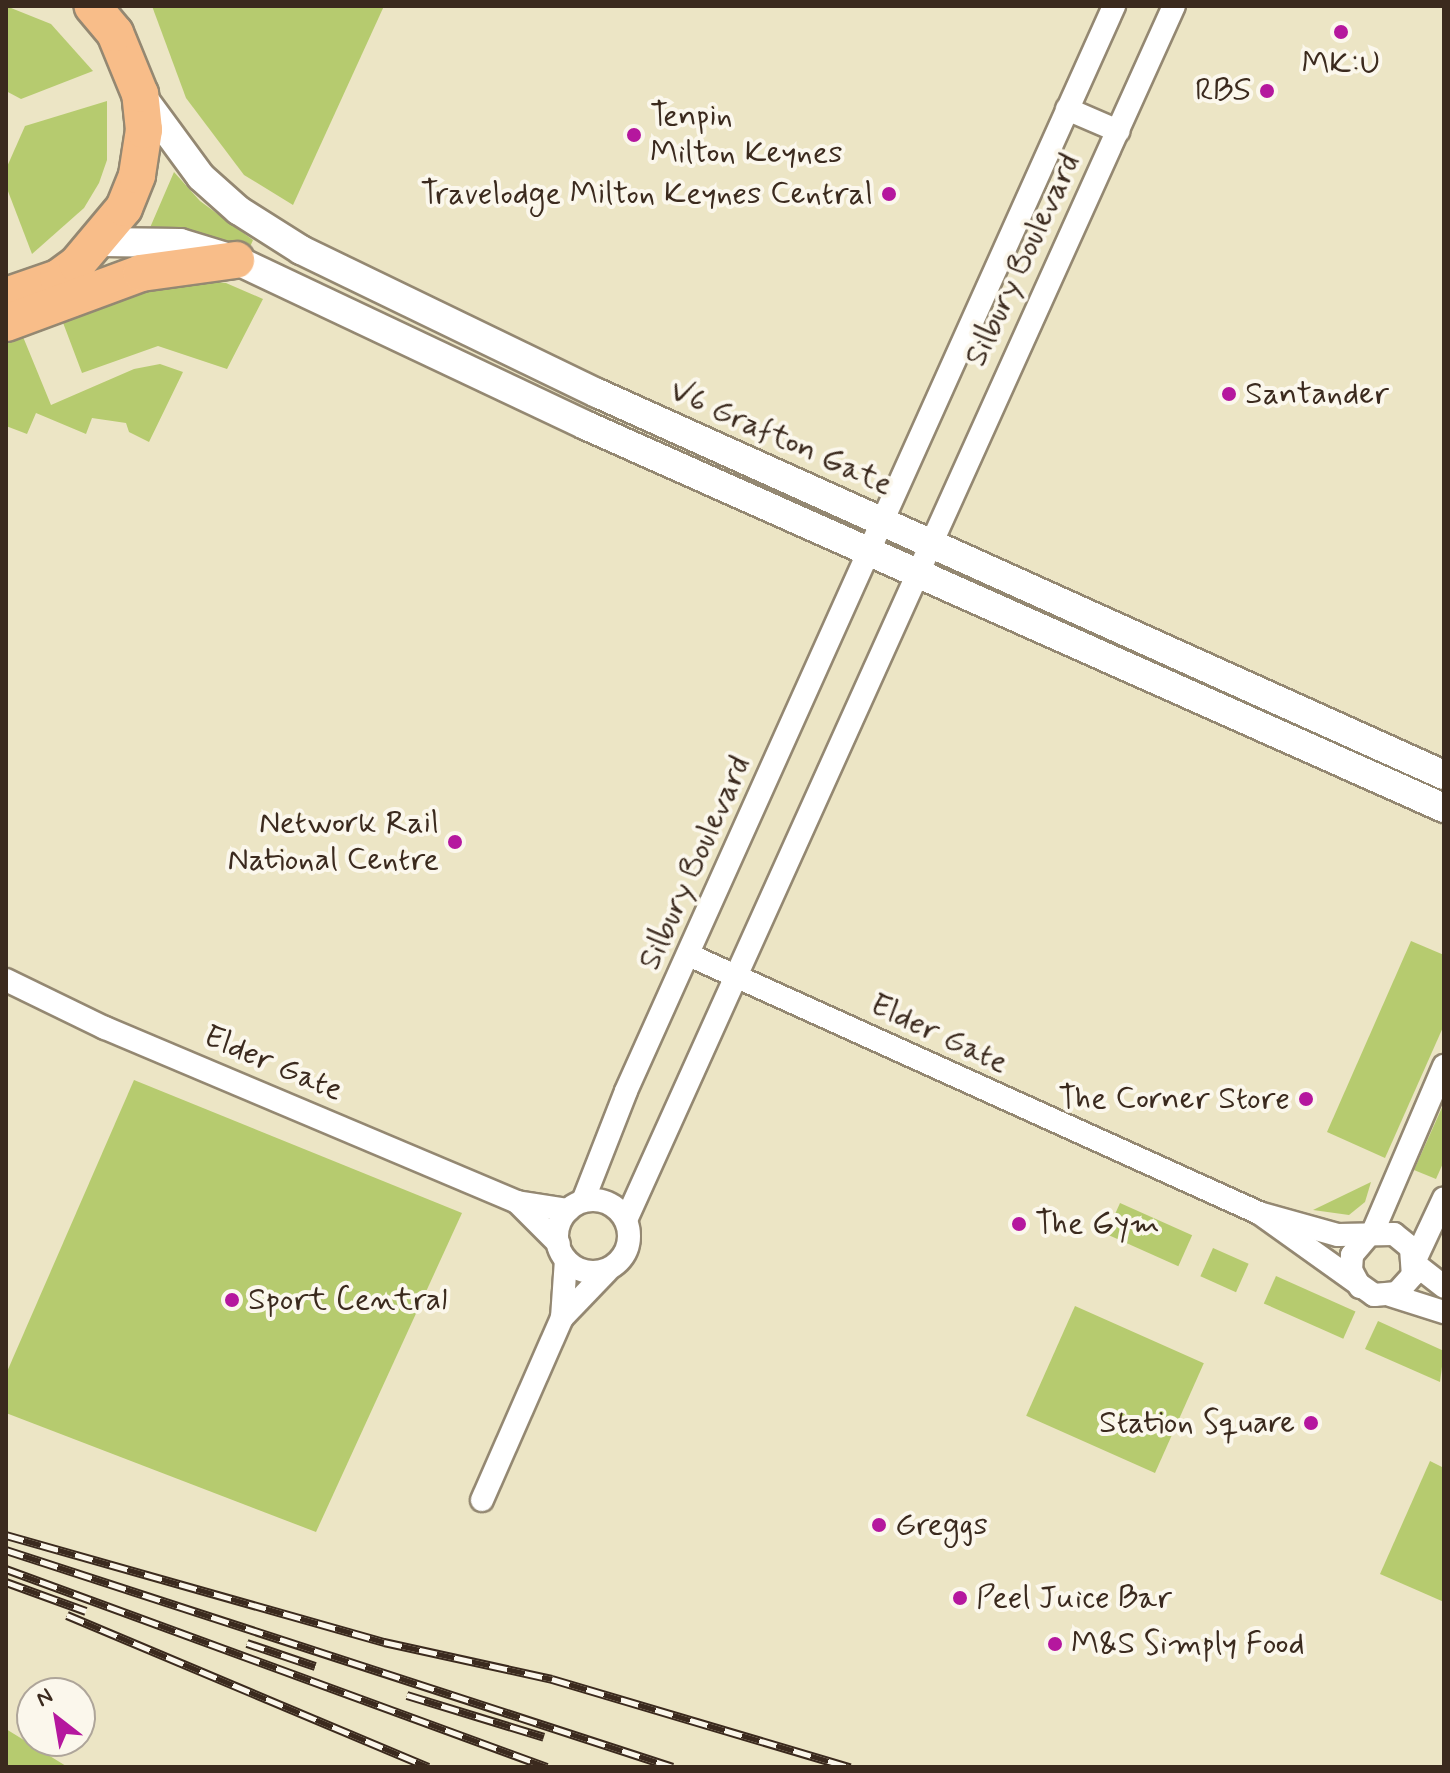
<!DOCTYPE html>
<html>
<head>
<meta charset="utf-8">
<style>
  body { margin:0 }
  #map { position:relative; width:1450px; height:1773px; overflow:hidden; background:#ece5c5; font-family:Mynerve,sans-serif }
  div>[style] { position:absolute }
  [style*='--x'] { left:calc(var(--x)*1px); top:calc(var(--y)*1px); width:calc(var(--w)*1px); rotate:calc(var(--a)*1deg) }
  .green>* { inset:0; background:#b6cb6f; transform-origin:0 0 }
  .roads { filter:drop-shadow(2px 0 #948872) drop-shadow(-2px 0 #948872) drop-shadow(0 2px #948872) drop-shadow(0 -2px #948872) }
  .minor>* { height:22px; margin:-11px; padding:0 11px; transform-origin:11px; border-radius:11px; background:#fff }
  .minor>.ring { margin:-11px; padding:0; box-sizing:content-box; background:none; border:22px solid #fff; border-radius:50% }
  .tertiary>* { height:28px; margin:-14px; padding:0 14px; transform-origin:14px; border-radius:14px; background:#fff }
  .primary>* { height:36px; margin:-18px; padding:0 18px; transform-origin:18px; border-radius:18px; background:#f8bd89 }
  .rail>* { height:9px; margin-top:-4.5px; transform-origin:0; background:repeating-linear-gradient(90deg,#fbf7ec 0 18px,#3b2a1e 0 36px); box-sizing:border-box; border-block:2px solid #3b2a1e }
  .dots>* { width:22px; height:22px; translate:-50% -50%; box-sizing:border-box; border:4px solid #fbf7ec; border-radius:50% }
  span { translate:-50% -50%; white-space:nowrap; text-align:center; line-height:1.15; -webkit-text-stroke:8px #fbf7ec; paint-order:stroke }
  .poi-label { font-size:32px; color:#3b2a1e }
  .right { translate:-100% -50%; text-align:right }
  .left { translate:0 -50%; text-align:left }
  .street-label { font-size:32px; color:#3b2a1e }
  .frame { position:absolute; inset:0; border:8px solid #3b2a1e; pointer-events:none }
  .north { position:absolute; left:16px; top:1677px; width:80px; height:80px; box-sizing:border-box; background:#fbf7ec; border:2px solid #aea59a; border-radius:50%; rotate:329deg; font-size:22px; font-weight:700; line-height:32px; text-align:center; color:#3b2a1e }
  .north::after { content:''; display:block; margin:auto; width:28px; height:36px; background:#b5179e; clip-path:polygon(50% 0,100% 100%,50% 72%,0 100%) }
</style>
</head>
<body>
<div id="map">
  <div class="green">
    <div style="clip-path:polygon(6px 6px,51px 24px,93px 71px,21px 99px,6px 91px)"></div>
    <div style="clip-path:polygon(152px 6px,384px 6px,293px 205px,244px 175px,186px 98px)"></div>
    <div style="clip-path:polygon(107px 101px,107px 160px,99px 183px,84px 208px,32px 254px,6px 186px,6px 169px,25px 126px)"></div>
    <div style="clip-path:polygon(174px 172px,200px 201px,253px 240px,250px 247px,182px 230px,149px 230px)"></div>
    <div style="clip-path:polygon(186px 279px,226px 283px,263px 299px,227px 369px,158px 346px,82px 373px,62px 320px)"></div>
    <div style="clip-path:polygon(19px 327px,51px 405px,134px 369px,160px 364px,183px 372px,149px 442px,129px 432px,126px 423px,92px 418px,86px 434px,36px 413px,27px 434px,6px 426px,6px 332px)"></div>
    <div style="clip-path:polygon(1411px 941px,1444px 955px,1444px 1025px,1385px 1158px,1327px 1132px)"></div>
    <div style="clip-path:polygon(134px 1080px,462px 1213px,316px 1532px,6px 1413px,6px 1374px)"></div>
    <div style="clip-path:polygon(1444px 1103px,1444px 1161px,1436px 1179px,1414px 1170px)"></div>
    <div style="clip-path:polygon(1371px 1182px,1365px 1202px,1349px 1215px,1313px 1210px)"></div>
    <div style="left:1120px;top:1203px;width:79px;height:34px;rotate:24deg"></div>
    <div style="left:1213px;top:1248px;width:39px;height:31px;rotate:24deg"></div>
    <div style="left:1276px;top:1276px;width:87px;height:30px;rotate:24deg"></div>
    <div style="left:1075px;top:1306px;width:141px;height:120px;rotate:24deg"></div>
    <div style="clip-path:polygon(1378px 1321px,1444px 1351px,1440px 1382px,1365px 1349px)"></div>
    <div style="clip-path:polygon(1430px 1461px,1444px 1468px,1444px 1602px,1380px 1574px)"></div>
    <div style="clip-path:polygon(6px 1729px,66px 1766px,69px 1767px,6px 1767px)"></div>
  </div>
  <div class="roads">
    <div class="minor">
      <div style="--x:1067;--y:109;--w:56;--a:23.3"></div>
      <div style="--x:689;--y:955;--w:626;--a:24.35"></div>
      <div style="--x:1259;--y:1213;--w:82;--a:15.6"></div>
      <div style="--x:1338;--y:1235;--w:56;--a:-1"></div>
      <div style="--x:1394;--y:1234;--w:22;--a:39"></div>
      <div style="--x:1411;--y:1248;--w:27;--a:86"></div>
      <div style="--x:1413;--y:1275;--w:24;--a:132"></div>
      <div style="--x:1397;--y:1293;--w:23;--a:175"></div>
      <div style="--x:1374;--y:1295;--w:141;--a:-144.5"></div>
      <div style="--x:6;--y:980;--w:110;--a:25.9"></div>
      <div style="--x:105;--y:1028;--w:447;--a:22.9"></div>
      <div style="--x:517;--y:1202;--w:52;--a:8.9"></div>
      <div class="ring" style="left:557px;top:1200px;width:50px;height:50px"></div>
      <div style="--x:583;--y:1201;--w:118;--a:-68.6"></div>
      <div style="--x:626;--y:1091;--w:1190;--a:-65.78"></div>
      <div style="--x:517;--y:1202;--w:59;--a:45"></div>
      <div style="--x:626;--y:1220;--w:1332;--a:-65.71"></div>
      <div style="--x:1372;--y:1234;--w:183;--a:-66.8"></div>
      <div style="--x:1415;--y:1260;--w:68;--a:-64.9"></div>
      <div style="--x:1415;--y:1264;--w:37;--a:38"></div>
      <div style="--x:1360;--y:1287;--w:19;--a:-118"></div>
      <div style="--x:1351;--y:1270;--w:15;--a:-86"></div>
      <div style="--x:1352;--y:1255;--w:26;--a:-50"></div>
      <div style="--x:1390;--y:1295;--w:57;--a:17.5"></div>
      <div style="--x:562;--y:1318;--w:58;--a:-86.1"></div>
      <div style="--x:482;--y:1500;--w:199;--a:-66.3"></div>
      <div style="--x:562;--y:1318;--w:65;--a:-46.2"></div>
    </div>
    <div class="tertiary">
      <div style="--x:140;--y:94;--w:103;--a:53.7"></div>
      <div style="--x:201;--y:177;--w:50;--a:41.7"></div>
      <div style="--x:238;--y:210;--w:75;--a:32.4"></div>
      <div style="--x:301;--y:250;--w:329;--a:25.8"></div>
      <div style="--x:597;--y:393;--w:929;--a:24.28"></div>
      <div style="--x:101;--y:242;--w:79;--a:0.7"></div>
      <div style="--x:180;--y:243;--w:59;--a:16.9"></div>
      <div style="--x:236;--y:260;--w:386;--a:25.3"></div>
      <div style="--x:585;--y:425;--w:941;--a:24.03"></div>
    </div>
    <div class="primary">
      <div style="--x:6;--y:296;--w:55;--a:-19.1"></div>
      <div style="--x:58;--y:278;--w:24;--a:-36"></div>
      <div style="--x:77;--y:264;--w:73;--a:-50"></div>
      <div style="--x:124;--y:208;--w:35;--a:-68"></div>
      <div style="--x:137;--y:175;--w:46;--a:-81.2"></div>
      <div style="--x:144;--y:130;--w:36;--a:-96"></div>
      <div style="--x:140;--y:94;--w:66;--a:-112.3"></div>
      <div style="--x:115;--y:33;--w:35;--a:-130"></div>
      <div style="--x:6;--y:323;--w:144;--a:-20.3"></div>
      <div style="--x:141;--y:273;--w:96;--a:-7.8"></div>
    </div>
  </div>
  <div class="rail">
    <div style="--x:6;--y:1535;--w:393;--a:15.8"></div>
    <div style="--x:384;--y:1642;--w:172;--a:12.4"></div>
    <div style="--x:552;--y:1679;--w:311;--a:16.5"></div>
    <div style="--x:6;--y:1550;--w:701;--a:18.02"></div>
    <div style="--x:6;--y:1569;--w:576;--a:20.1"></div>
    <div style="--x:6;--y:1582;--w:85;--a:19.9"></div>
    <div style="--x:67;--y:1615;--w:392;--a:22.8"></div>
    <div style="--x:247;--y:1643;--w:72;--a:18.7"></div>
    <div style="--x:407;--y:1695;--w:143;--a:17"></div>
  </div>
  <div class="dots">
    <div style="left:1341px;top:32px;background:#b5179e"></div>
    <div style="left:1267px;top:91px;background:#b5179e"></div>
    <div style="left:634px;top:135px;background:#b5179e"></div>
    <div style="left:889px;top:194px;background:#b5179e"></div>
    <div style="left:1229px;top:394px;background:#b5179e"></div>
    <div style="left:455px;top:842px;background:#b5179e"></div>
    <div style="left:1306px;top:1099px;background:#b5179e"></div>
    <div style="left:1019px;top:1224px;background:#b5179e"></div>
    <div style="left:232px;top:1300px;background:#b5179e"></div>
    <div style="left:1311px;top:1423px;background:#b5179e"></div>
    <div style="left:879px;top:1525px;background:#b5179e"></div>
    <div style="left:960px;top:1598px;background:#b5179e"></div>
    <div style="left:1055px;top:1644px;background:#b5179e"></div>
  </div>
  <div class="poi-label">
    <span style="left:1341px;top:64px">MK:U</span>
    <span class="right" style="left:1251px;top:91px">RBS</span>
    <span class="left" style="left:650px;top:135px">Tenpin<br>Milton Keynes</span>
    <span class="right" style="left:873px;top:194px">Travelodge Milton Keynes Central</span>
    <span class="left" style="left:1245px;top:394px">Santander</span>
    <span class="right" style="left:439px;top:842px">Network Rail<br>National Centre</span>
    <span class="right" style="left:1290px;top:1099px">The Corner Store</span>
    <span class="left" style="left:1035px;top:1224px">The Gym</span>
    <span class="left" style="left:248px;top:1300px">Sport Central</span>
    <span class="right" style="left:1295px;top:1423px">Station Square</span>
    <span class="left" style="left:895px;top:1525px">Greggs</span>
    <span class="left" style="left:976px;top:1598px">Peel Juice Bar</span>
    <span class="left" style="left:1071px;top:1644px">M&amp;S Simply Food</span>
  </div>
  <div class="street-label">
    <span style="left:1023px;top:260px;rotate:-65deg">Silbury Boulevard</span>
    <span style="left:781px;top:438px;rotate:24deg">V6 Grafton Gate</span>
    <span style="left:695px;top:863px;rotate:-66deg">Silbury Boulevard</span>
    <span style="left:939px;top:1034px;rotate:25deg">Elder Gate</span>
    <span style="left:273px;top:1064px;rotate:23deg">Elder Gate</span>
  </div>
  <div class="frame"></div>
  <div class="north">N</div>
</div>
</body>
</html>
